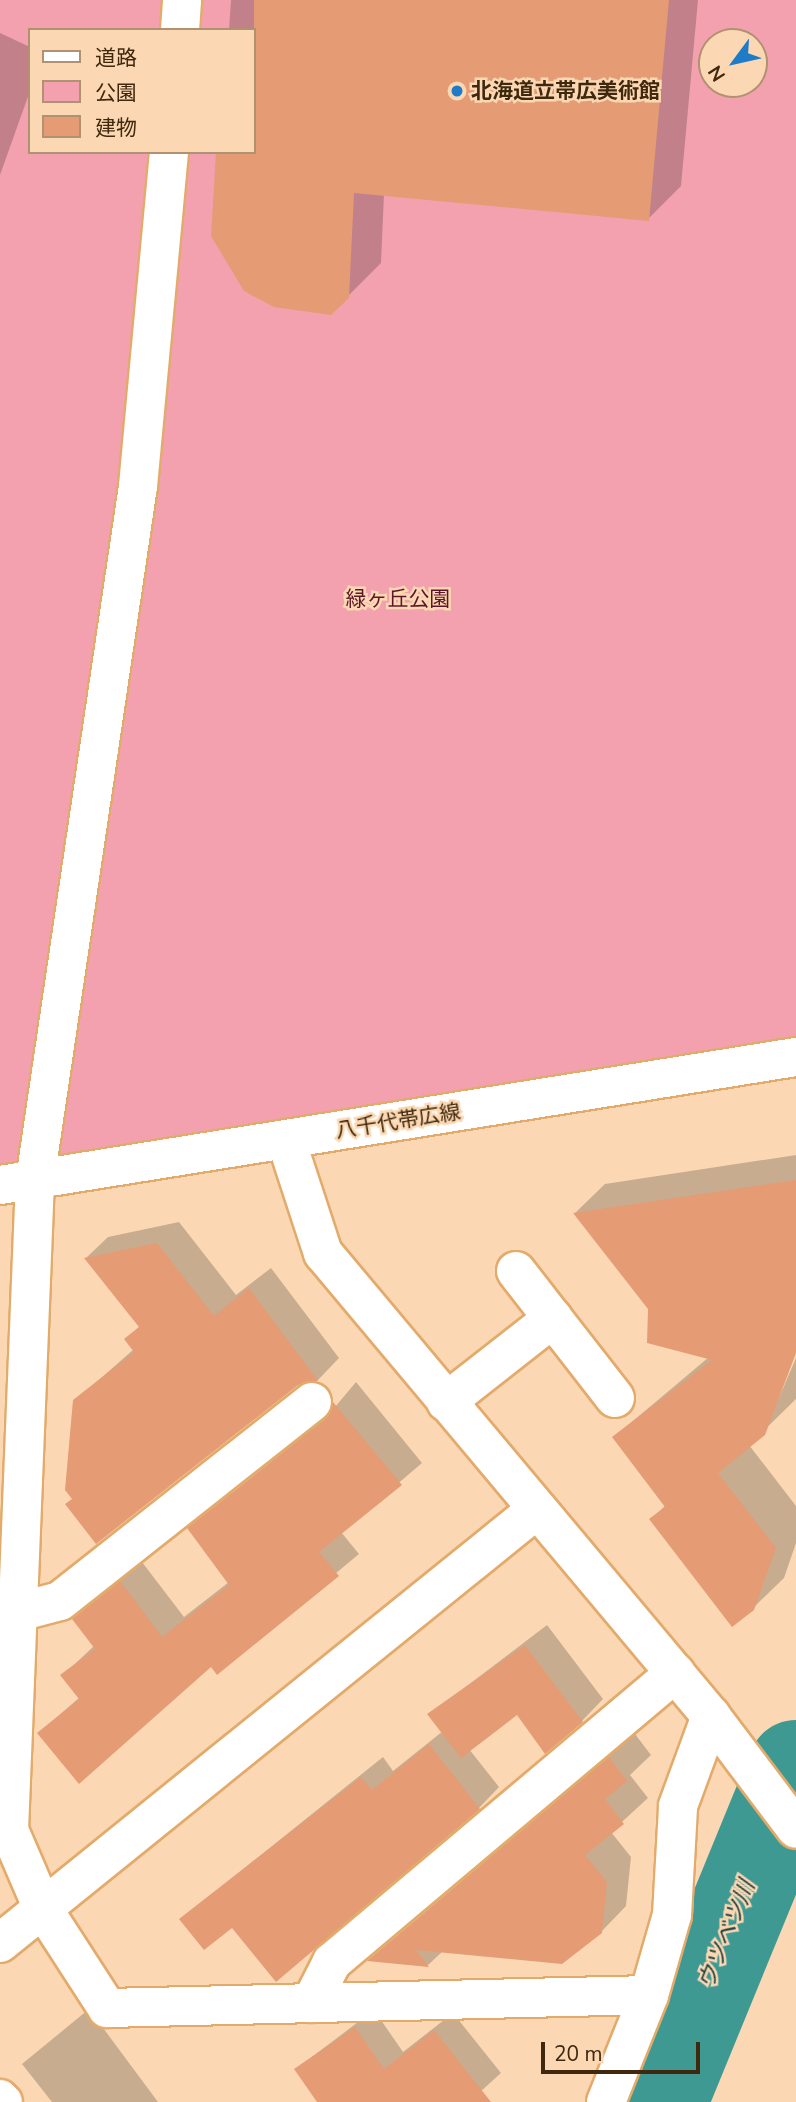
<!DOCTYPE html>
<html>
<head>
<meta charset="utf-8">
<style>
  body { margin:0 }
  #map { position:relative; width:796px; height:2102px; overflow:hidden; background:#fbd8b3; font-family:"Nunito Sans","Noto Sans JP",sans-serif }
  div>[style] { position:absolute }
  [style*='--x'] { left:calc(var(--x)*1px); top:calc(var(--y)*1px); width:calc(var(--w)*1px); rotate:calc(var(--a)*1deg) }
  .green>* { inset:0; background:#f3a1ae }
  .shadow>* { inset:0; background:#0003 }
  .river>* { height:96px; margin:-48px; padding:0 48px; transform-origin:48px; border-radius:48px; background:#3f9993 }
  .building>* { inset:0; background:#e59b73 }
  .roads { filter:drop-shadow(2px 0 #e3ab6b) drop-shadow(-2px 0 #e3ab6b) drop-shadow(0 2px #e3ab6b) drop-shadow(0 -2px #e3ab6b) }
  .minor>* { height:38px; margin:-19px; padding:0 19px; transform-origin:19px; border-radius:19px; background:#fff }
  .major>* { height:38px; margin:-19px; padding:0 19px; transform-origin:19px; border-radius:19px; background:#fff }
  .dots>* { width:19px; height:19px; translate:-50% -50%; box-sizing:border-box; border:4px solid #fbd8b3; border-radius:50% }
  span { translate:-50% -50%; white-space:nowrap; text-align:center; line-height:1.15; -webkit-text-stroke:5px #fbd8b3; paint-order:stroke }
  .poi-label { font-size:21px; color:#3f280d; font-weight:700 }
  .left { translate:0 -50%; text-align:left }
  .park-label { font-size:21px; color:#5d1528 }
  .street-label { font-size:21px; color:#3f280d }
  .water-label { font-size:23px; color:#264240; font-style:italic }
  .legend { position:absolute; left:28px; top:28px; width:228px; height:126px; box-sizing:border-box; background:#fbd8b3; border:2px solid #b09271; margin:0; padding:9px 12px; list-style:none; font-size:21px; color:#3f280d }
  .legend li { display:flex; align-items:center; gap:14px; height:35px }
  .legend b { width:35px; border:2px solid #b09271 }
  .north { position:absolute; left:698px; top:28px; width:70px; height:70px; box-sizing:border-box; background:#fbd8b3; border:2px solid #b09271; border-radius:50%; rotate:237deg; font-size:19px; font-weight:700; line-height:28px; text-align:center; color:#3f280d }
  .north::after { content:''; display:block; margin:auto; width:24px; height:32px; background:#1e7bc8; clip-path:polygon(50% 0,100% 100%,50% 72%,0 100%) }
  .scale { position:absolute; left:541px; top:2042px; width:159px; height:32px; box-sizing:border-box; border:4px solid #3f280d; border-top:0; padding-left:9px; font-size:21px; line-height:24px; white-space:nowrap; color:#3f280d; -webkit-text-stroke:5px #fbd8b3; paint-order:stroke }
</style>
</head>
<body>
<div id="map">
  <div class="green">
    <div style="clip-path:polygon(evenodd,0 0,796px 0,796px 1046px,0 1166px,0 0,30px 30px,254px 30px,254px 152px,30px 152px,30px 30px,0 0,712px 42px,754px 42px,754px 84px,712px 84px,712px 42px)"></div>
  </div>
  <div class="shadow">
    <div style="clip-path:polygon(231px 0,698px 0,681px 186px,648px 219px,384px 194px,381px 263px,348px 296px,254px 152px,254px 30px,229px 30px)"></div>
    <div style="clip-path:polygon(0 33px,30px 47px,30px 91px,0 175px)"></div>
    <div style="clip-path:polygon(796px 1155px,796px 1348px,766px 1428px,796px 1358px,796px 1399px,749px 1445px,796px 1506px,796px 1543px,784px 1578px,753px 1608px,651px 1519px,666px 1505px,614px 1437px,709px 1357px,649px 1308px,575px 1213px,605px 1184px)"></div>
    <div style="clip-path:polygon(179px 1222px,236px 1295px,271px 1268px,339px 1358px,318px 1380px,298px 1383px,75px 1401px,134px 1349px,126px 1339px,140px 1326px,86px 1258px,108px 1237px)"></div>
    <div style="clip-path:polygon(356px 1382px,422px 1463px,341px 1532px,359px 1554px,217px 1672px,211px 1665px,39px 1733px,80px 1697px,63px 1675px,94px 1646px,74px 1619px,142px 1562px,184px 1617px,229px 1582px,190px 1529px,330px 1413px)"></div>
    <div style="clip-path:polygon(547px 1625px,603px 1699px,582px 1721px,517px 1713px,469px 1749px,499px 1787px,479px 1808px,233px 1925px,181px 1919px,383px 1757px,393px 1771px,443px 1731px,430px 1714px)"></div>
    <div style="clip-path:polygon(635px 1734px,651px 1755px,630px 1775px,648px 1798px,611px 1832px,631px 1857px,626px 1906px,601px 1932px,443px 1951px,428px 1965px,371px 1959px)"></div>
    <div style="clip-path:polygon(89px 2009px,158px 2102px,52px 2102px,22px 2064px)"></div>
    <div style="clip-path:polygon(374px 2010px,403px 2052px,453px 2013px,501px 2073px,469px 2102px,319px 2102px,296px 2069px)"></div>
  </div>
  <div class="river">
    <div style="--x:659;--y:2102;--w:361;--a:-67.7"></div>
  </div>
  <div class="building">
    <div style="clip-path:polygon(254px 0,669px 0,649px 221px,354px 193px,349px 298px,331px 315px,274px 307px,244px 291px,211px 236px,216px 152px,254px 152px)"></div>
    <div style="clip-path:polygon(796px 1180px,796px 1353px,765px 1435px,718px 1473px,776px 1548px,754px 1610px,732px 1627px,649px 1519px,665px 1507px,612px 1437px,712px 1360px,647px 1343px,648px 1309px,573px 1213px)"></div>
    <div style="clip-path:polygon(157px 1243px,214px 1316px,249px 1288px,318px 1381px,298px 1385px,96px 1544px,65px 1504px,72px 1499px,65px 1490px,73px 1400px,134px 1352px,124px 1339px,139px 1327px,84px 1258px)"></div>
    <div style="clip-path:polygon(333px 1402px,402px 1485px,319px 1552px,339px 1576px,217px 1675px,211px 1667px,79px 1784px,37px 1733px,79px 1699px,60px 1675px,95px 1649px,72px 1619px,120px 1581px,162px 1637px,229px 1585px,187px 1528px,326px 1419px)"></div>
    <div style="clip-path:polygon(525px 1645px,583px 1722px,545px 1754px,517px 1715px,461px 1758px,427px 1714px)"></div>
    <div style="clip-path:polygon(429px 1744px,480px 1809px,276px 1982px,232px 1928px,204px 1950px,179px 1919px,361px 1777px,372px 1790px)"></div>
    <div style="clip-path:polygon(609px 1757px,627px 1781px,605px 1799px,624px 1824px,585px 1855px,607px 1882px,602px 1933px,562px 1964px,416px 1950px,429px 1967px,367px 1961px)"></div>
    <div style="clip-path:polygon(355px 2027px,384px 2069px,434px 2030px,491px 2102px,317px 2102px,294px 2069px)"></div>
  </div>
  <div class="roads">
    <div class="minor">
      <div style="--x:180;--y:30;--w:30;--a:-86"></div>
      <div style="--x:169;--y:152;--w:335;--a:95.3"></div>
      <div style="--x:138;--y:486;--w:702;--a:98.44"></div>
      <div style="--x:35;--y:1180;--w:651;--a:92.29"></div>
      <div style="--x:9;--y:1830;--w:86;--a:66.7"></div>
      <div style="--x:43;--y:1909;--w:118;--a:57.1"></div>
      <div style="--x:107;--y:2008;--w:542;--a:-1.37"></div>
      <div style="--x:286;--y:1140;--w:119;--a:71.9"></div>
      <div style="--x:323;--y:1253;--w:604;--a:50.04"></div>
      <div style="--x:711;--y:1716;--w:141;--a:53"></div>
      <div style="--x:516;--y:1271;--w:161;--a:52.1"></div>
      <div style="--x:446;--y:1402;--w:136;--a:-38.1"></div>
      <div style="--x:18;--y:1612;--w:43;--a:-14.7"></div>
      <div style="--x:60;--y:1601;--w:321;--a:-38.3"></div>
      <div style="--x:0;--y:1943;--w:689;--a:-38.93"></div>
      <div style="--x:311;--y:2003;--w:46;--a:-62.9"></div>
      <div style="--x:332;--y:1962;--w:449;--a:-40.1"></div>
      <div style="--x:0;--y:2099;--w:4;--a:45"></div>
      <div style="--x:606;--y:2102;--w:115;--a:-68.1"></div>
      <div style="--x:649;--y:1995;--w:83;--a:-74"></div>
      <div style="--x:672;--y:1915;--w:109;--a:-86.8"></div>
      <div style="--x:678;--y:1806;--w:96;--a:-69.9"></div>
    </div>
    <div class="major">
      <div style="--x:0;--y:1185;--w:806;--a:-9.14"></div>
    </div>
  </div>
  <div class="dots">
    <div style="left:457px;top:91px;background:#1e7bc8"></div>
  </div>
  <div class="poi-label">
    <span class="left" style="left:471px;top:91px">北海道立帯広美術館</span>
  </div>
  <div class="park-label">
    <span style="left:398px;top:599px">緑ヶ丘公園</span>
  </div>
  <div class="street-label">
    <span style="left:398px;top:1121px;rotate:-9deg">八千代帯広線</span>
  </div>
  <div class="water-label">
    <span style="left:727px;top:1935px;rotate:-68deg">ウツベツ川</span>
  </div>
  <ul class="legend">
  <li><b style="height:9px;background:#fff"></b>道路</li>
  <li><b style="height:19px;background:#f3a1ae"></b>公園</li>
  <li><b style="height:19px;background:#e59b73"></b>建物</li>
  </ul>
  <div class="north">N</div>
  <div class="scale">20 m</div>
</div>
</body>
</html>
